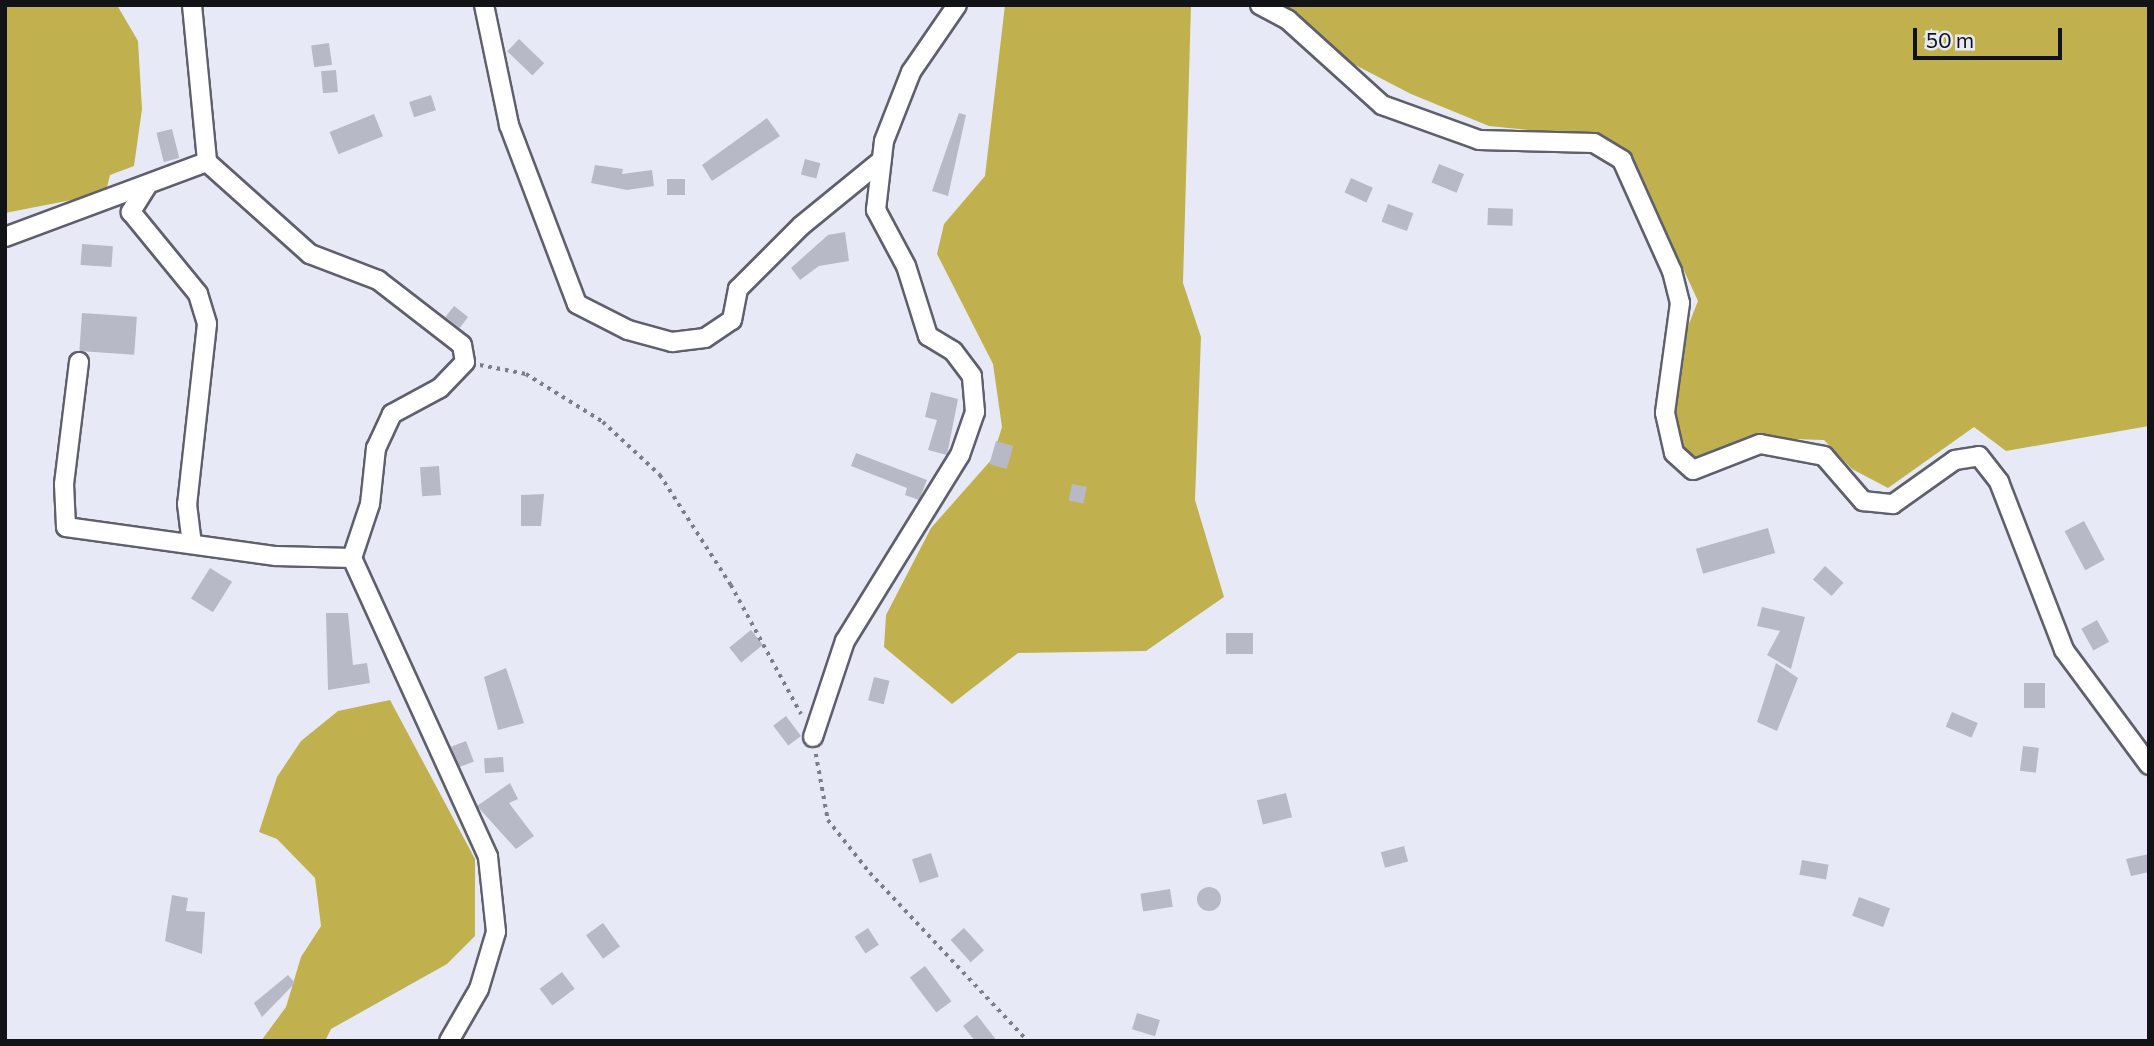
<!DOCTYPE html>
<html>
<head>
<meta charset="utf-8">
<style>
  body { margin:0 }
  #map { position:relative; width:2154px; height:1046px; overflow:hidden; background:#e7eaf6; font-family:Commissioner,sans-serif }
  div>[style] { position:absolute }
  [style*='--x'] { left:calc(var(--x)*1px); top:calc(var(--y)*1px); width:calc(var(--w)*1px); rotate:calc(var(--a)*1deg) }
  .forest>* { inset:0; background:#c0b14e }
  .building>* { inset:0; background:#b7bac6; transform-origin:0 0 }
  .round { border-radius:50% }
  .path>* { height:3.5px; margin-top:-1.75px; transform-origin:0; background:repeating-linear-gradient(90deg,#7c7e86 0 3.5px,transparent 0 8.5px) }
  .roads { filter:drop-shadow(2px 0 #5e606b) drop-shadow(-2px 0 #5e606b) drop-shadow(0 2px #5e606b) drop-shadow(0 -2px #5e606b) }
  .street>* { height:18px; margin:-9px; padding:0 9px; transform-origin:9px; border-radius:9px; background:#fff }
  span { translate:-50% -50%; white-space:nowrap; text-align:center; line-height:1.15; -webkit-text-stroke:6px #e7eaf6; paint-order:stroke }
  .frame { position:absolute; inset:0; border:7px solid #121317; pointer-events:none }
  .scale { position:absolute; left:1913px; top:28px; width:149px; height:32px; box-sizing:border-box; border:4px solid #121317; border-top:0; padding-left:9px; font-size:21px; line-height:24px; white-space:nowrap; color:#121317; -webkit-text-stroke:5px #e7eaf6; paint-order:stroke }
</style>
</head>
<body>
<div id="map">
  <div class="forest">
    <div style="clip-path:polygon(5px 5px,117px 5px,138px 41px,142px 109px,134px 166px,110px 175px,107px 187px,92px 196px,5px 213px)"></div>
    <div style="clip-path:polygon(1005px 5px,1191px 5px,1183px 283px,1201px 337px,1195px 500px,1224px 597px,1146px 651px,1018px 653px,952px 704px,884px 647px,886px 615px,931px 528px,992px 459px,1002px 427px,993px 364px,937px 254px,944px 224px,985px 176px)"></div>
    <div style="clip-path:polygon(1285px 5px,2149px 5px,2149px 426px,2006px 451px,1974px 427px,1888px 488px,1852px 469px,1824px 440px,1759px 438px,1698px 462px,1679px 448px,1673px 414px,1677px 354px,1698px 301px,1630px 153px,1600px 137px,1489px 126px,1411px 94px,1336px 55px)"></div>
    <div style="clip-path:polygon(390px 700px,475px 859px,475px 936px,447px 964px,331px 1029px,325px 1041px,261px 1041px,286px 1007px,301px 957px,321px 926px,315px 878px,277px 839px,259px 832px,277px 777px,301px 741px,338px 711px)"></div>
  </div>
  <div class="building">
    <div style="left:519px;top:39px;width:35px;height:17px;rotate:44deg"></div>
    <div style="left:329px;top:43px;width:22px;height:18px;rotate:82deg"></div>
    <div style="left:336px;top:70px;width:22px;height:15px;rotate:85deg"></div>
    <div style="left:431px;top:95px;width:16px;height:23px;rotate:72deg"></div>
    <div style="clip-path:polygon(959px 113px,966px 115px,948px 196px,932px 191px)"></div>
    <div style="left:374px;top:114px;width:24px;height:48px;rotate:68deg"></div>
    <div style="clip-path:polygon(767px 118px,780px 136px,712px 181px,702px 165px)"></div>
    <div style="left:172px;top:129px;width:30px;height:16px;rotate:76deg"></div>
    <div style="left:805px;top:159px;width:16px;height:16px;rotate:15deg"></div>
    <div style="left:1439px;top:164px;width:27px;height:20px;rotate:22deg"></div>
    <div style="clip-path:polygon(595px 165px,623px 169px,622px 174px,652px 170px,654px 186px,627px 190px,591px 183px)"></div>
    <div style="left:1351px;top:178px;width:24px;height:16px;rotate:24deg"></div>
    <div style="left:667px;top:179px;width:18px;height:16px"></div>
    <div style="left:1388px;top:204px;width:27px;height:19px;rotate:20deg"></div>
    <div style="left:1488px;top:208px;width:25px;height:17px;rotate:2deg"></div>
    <div style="clip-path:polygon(845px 232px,849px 261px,819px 266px,800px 280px,791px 268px,828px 235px)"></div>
    <div style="left:82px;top:244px;width:31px;height:21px;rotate:4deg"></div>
    <div style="left:454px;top:306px;width:18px;height:14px;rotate:38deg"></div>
    <div style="left:82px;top:313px;width:55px;height:38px;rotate:4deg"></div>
    <div style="clip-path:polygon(931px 392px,958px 399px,947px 455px,928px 450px,937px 420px,925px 417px)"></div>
    <div style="left:996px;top:441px;width:18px;height:24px;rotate:16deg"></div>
    <div style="clip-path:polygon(856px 453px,927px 480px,919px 500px,905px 495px,907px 488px,851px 466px)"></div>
    <div style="left:439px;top:466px;width:29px;height:19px;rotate:86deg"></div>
    <div style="left:1072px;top:484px;width:15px;height:17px;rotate:11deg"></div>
    <div style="clip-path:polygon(544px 494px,541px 526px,521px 526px,521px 495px)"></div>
    <div style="left:2084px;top:521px;width:44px;height:22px;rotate:62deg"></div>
    <div style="left:1768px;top:528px;width:26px;height:75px;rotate:74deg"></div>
    <div style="left:1825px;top:566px;width:25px;height:18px;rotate:42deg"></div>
    <div style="left:210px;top:568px;width:26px;height:36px;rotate:32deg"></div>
    <div style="clip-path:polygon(1762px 607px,1805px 617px,1791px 669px,1767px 655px,1780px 631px,1757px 626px)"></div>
    <div style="clip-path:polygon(326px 613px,348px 613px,353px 665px,367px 663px,370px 683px,328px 690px)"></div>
    <div style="left:2097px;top:620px;width:25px;height:18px;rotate:61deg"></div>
    <div style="left:751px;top:630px;width:19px;height:28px;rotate:51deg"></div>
    <div style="left:1226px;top:633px;width:27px;height:21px"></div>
    <div style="clip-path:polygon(1776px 663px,1798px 678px,1777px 731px,1757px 722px)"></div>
    <div style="clip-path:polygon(506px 668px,524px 723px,498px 730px,484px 677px)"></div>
    <div style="left:874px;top:677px;width:16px;height:24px;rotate:14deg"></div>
    <div style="left:2024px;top:683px;width:21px;height:25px"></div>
    <div style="left:1952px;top:712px;width:28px;height:16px;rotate:23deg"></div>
    <div style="left:786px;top:716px;width:25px;height:16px;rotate:53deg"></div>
    <div style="left:466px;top:741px;width:22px;height:16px;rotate:69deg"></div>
    <div style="left:2023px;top:746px;width:16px;height:25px;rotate:7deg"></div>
    <div style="left:503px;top:757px;width:15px;height:19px;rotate:86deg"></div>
    <div style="clip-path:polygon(510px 783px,518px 799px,509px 803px,534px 836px,516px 849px,477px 806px)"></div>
    <div style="left:1286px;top:793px;width:25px;height:30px;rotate:76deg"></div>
    <div style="left:1404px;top:846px;width:16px;height:24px;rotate:75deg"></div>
    <div style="left:931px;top:853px;width:25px;height:20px;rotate:72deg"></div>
    <div style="clip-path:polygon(2149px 854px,2149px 872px,2131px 876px,2126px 859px)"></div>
    <div style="left:1802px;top:860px;width:27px;height:15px;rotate:10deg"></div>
    <div class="round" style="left:1197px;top:887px;width:24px;height:24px"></div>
    <div style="left:1170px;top:889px;width:18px;height:30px;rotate:81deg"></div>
    <div style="clip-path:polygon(172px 895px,188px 898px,186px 911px,205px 912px,202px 954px,165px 941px)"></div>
    <div style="left:1859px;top:897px;width:33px;height:20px;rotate:20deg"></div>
    <div style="left:603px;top:923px;width:29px;height:21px;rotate:54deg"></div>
    <div style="left:868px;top:928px;width:20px;height:16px;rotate:57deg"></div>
    <div style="left:964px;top:928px;width:30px;height:18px;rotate:48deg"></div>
    <div style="left:925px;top:966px;width:44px;height:19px;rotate:53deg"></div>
    <div style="left:562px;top:972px;width:21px;height:28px;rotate:53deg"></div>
    <div style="clip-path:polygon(288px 975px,295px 983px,262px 1017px,254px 1003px)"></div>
    <div style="left:1137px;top:1013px;width:24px;height:17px;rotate:17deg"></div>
    <div style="clip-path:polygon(977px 1015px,997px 1041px,975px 1041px,963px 1026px)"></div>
  </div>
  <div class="path">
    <div style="--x:480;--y:365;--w:47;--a:11.1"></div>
    <div style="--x:526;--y:374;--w:91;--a:31.9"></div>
    <div style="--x:603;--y:422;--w:78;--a:42.9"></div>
    <div style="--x:660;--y:475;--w:131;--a:57.2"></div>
    <div style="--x:731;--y:585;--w:147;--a:61.5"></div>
    <div style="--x:816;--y:754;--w:67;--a:79.7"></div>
    <div style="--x:828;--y:820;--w:68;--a:51.6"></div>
    <div style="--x:870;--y:873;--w:231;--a:46.8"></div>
  </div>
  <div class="roads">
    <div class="street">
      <div style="--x:192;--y:5;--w:158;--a:84.5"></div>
      <div style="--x:207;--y:162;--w:138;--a:41.8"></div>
      <div style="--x:310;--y:254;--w:73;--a:20.9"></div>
      <div style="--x:378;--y:280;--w:106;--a:37.7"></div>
      <div style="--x:462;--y:345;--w:17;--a:80"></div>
      <div style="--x:465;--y:362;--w:36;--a:134"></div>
      <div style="--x:440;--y:388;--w:55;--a:151.6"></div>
      <div style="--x:392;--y:414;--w:38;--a:115"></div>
      <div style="--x:376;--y:448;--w:56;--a:96.1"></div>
      <div style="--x:370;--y:504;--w:57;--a:108.4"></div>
      <div style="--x:352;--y:558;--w:328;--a:65.5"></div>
      <div style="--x:488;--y:857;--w:75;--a:83.9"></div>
      <div style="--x:496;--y:932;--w:59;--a:106.6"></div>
      <div style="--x:479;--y:989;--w:60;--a:120"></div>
      <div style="--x:484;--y:5;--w:123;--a:78.2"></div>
      <div style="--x:509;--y:125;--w:191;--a:69.2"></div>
      <div style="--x:577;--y:304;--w:57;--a:27"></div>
      <div style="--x:628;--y:330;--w:46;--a:15.3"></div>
      <div style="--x:672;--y:342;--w:33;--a:-7"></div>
      <div style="--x:705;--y:338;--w:32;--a:-34"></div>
      <div style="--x:732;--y:320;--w:32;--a:-79"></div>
      <div style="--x:738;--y:289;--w:89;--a:-45"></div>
      <div style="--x:801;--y:226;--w:104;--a:-39.2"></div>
      <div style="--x:1260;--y:5;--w:32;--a:28"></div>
      <div style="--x:1288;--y:20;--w:127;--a:42.1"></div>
      <div style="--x:1382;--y:105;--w:103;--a:19.8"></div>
      <div style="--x:1479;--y:140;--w:115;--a:1.5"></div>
      <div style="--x:1594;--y:143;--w:33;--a:31"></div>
      <div style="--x:1622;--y:160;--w:122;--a:65.8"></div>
      <div style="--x:1672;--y:271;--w:33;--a:76"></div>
      <div style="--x:1680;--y:303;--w:111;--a:97.8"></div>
      <div style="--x:1665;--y:413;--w:41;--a:77.3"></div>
      <div style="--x:1674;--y:453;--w:25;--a:42"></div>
      <div style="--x:1693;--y:470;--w:72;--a:-21.2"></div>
      <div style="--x:1760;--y:444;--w:65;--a:10.6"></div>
      <div style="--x:1824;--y:456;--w:60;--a:49.1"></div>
      <div style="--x:1863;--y:501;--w:30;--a:6"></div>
      <div style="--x:1893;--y:504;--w:76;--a:-35.4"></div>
      <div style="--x:1955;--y:460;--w:24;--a:-9"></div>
      <div style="--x:1979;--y:456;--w:33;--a:52"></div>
      <div style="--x:1999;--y:482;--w:180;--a:68.8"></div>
      <div style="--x:2064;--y:650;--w:143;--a:53.5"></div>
      <div style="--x:147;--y:186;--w:31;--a:122"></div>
      <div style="--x:131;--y:212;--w:106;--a:50.7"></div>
      <div style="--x:198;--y:294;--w:31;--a:73"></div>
      <div style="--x:207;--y:324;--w:181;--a:96.3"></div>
      <div style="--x:187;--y:504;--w:35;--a:83"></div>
      <div style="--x:5;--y:237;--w:215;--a:-20.4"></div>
      <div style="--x:79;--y:362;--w:123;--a:97"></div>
      <div style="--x:64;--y:484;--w:43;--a:87.3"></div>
      <div style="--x:66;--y:527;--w:212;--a:7.9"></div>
      <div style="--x:276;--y:556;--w:76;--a:1.5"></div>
      <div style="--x:813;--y:737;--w:101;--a:-71.6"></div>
      <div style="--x:845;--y:641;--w:219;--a:-58.3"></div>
      <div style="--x:960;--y:455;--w:46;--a:-70.8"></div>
      <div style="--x:975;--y:412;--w:36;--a:-95"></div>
      <div style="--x:972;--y:376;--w:31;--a:-127"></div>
      <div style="--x:953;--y:351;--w:29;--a:-149"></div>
      <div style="--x:928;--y:336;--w:73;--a:-107.4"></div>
      <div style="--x:906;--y:266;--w:64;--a:-118.2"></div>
      <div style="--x:876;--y:210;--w:69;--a:-83.4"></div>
      <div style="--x:884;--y:141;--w:74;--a:-68.6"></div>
      <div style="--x:911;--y:72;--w:81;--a:-55.5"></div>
    </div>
  </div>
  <div class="frame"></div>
  <div class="scale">50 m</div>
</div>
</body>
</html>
